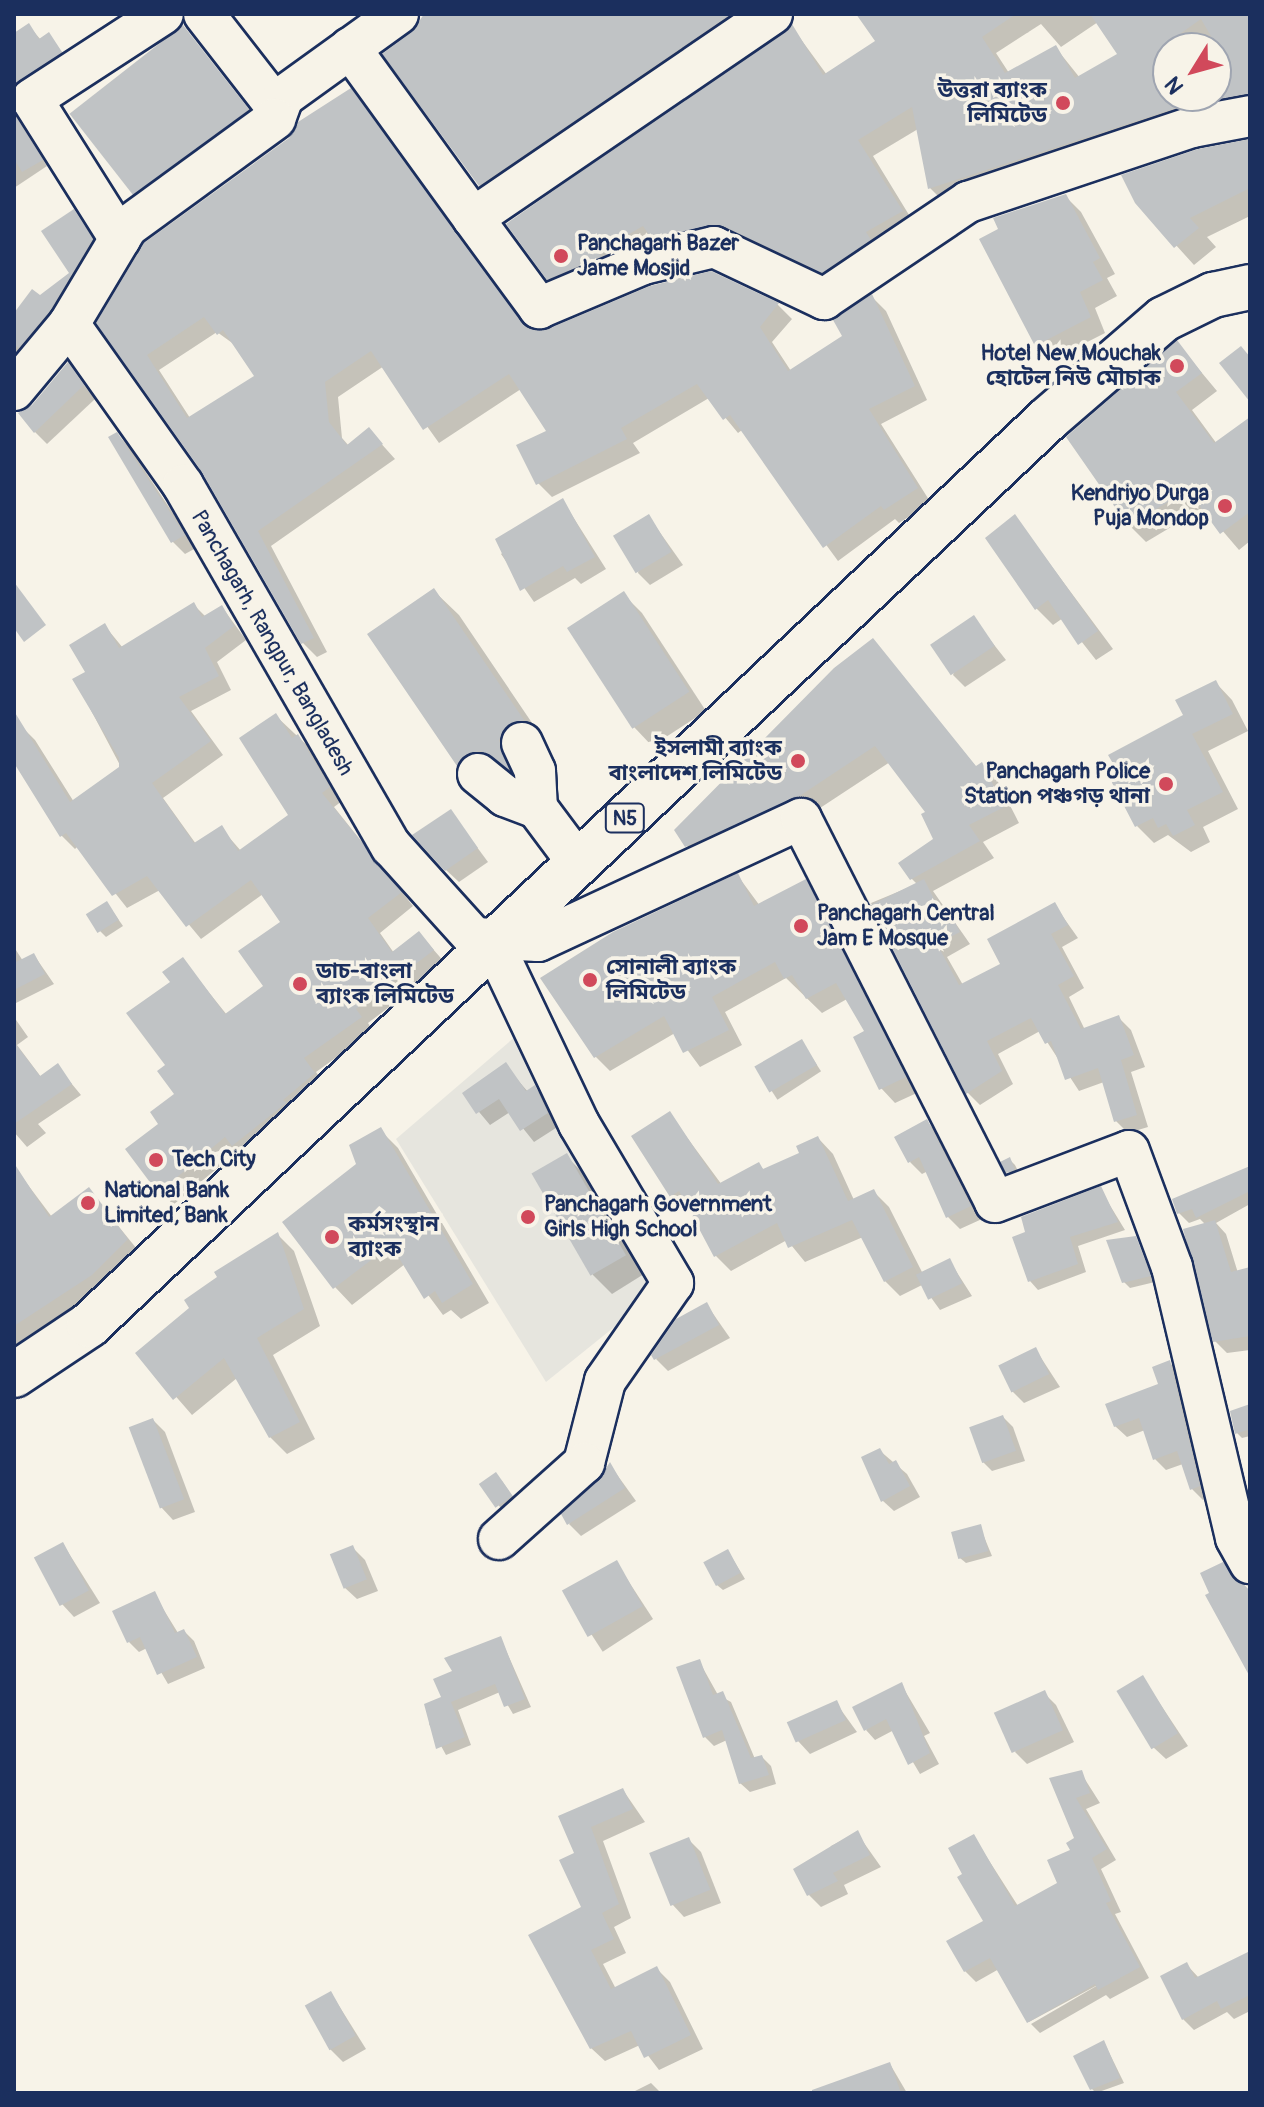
<!DOCTYPE html>
<html>
<head>
<meta charset="utf-8">
<style>
  body { margin:0 }
  #map { position:relative; width:1264px; height:2107px; overflow:hidden; background:#f7f3e8; font-family:Pangolin,"Noto Sans Bengali",sans-serif }
  div>[style] { position:absolute }
  [style*='--x'] { left:calc(var(--x)*1px); top:calc(var(--y)*1px); width:calc(var(--w)*1px); rotate:calc(var(--a)*1deg) }
  .built>* { inset:0; background:#e6e5de }
  .shadow>* { inset:0; background:#0003; transform-origin:0 0 }
  .building>* { inset:0; background:#c0c3c5; transform-origin:0 0 }
  .roads { filter:drop-shadow(2px 0 #1b2f5e) drop-shadow(-2px 0 #1b2f5e) drop-shadow(0 2px #1b2f5e) drop-shadow(0 -2px #1b2f5e) }
  .minor>* { height:40px; margin:-20px; padding:0 20px; transform-origin:20px; border-radius:20px; background:#f7f3e8 }
  .highway>* { height:44px; margin:-22px; padding:0 22px; transform-origin:22px; border-radius:22px; background:#f7f3e8 }
  .dots>* { width:22px; height:22px; translate:-50% -50%; box-sizing:border-box; border:4px solid #f7f3e8; border-radius:50% }
  span { translate:-50% -50%; white-space:nowrap; text-align:center; line-height:1.15; -webkit-text-stroke:7px #f7f3e8; paint-order:stroke }
  .shield-label span { padding:2px 6px; background:#f7f3e8; border:2px solid; border-radius:6px; -webkit-text-stroke-width:0 }
  .shield-label { font-size:20px; color:#1b2f5e; font-weight:700 }
  .poi-label { font-size:22px; color:#1b2f5e; font-weight:700 }
  .right { translate:-100% -50%; text-align:right }
  .left { translate:0 -50%; text-align:left }
  .street-label { font-size:22px; color:#1b2f5e }
  .frame { position:absolute; inset:0; border:16px solid #1b2f5e; pointer-events:none }
  .north { position:absolute; left:1152px; top:32px; width:80px; height:80px; box-sizing:border-box; background:#f7f3e8; border:2px solid #9fa5b1; border-radius:50%; rotate:233deg; font-size:22px; font-weight:700; line-height:32px; text-align:center; color:#1b2f5e }
  .north::after { content:''; display:block; margin:auto; width:28px; height:36px; background:#d1495b; clip-path:polygon(50% 0,100% 100%,50% 72%,0 100%) }
</style>
</head>
<body>
<div id="map">
  <div class="built">
    <div style="clip-path:polygon(516px 1036px,654px 1295px,546px 1382px,396px 1139px)"></div>
  </div>
  <div class="shadow">
    <div style="clip-path:polygon(426px 14px,770px 14px,496px 201px,480px 185px,414px 34px)"></div>
    <div style="clip-path:polygon(evenodd,858px 14px,1250px 14px,1250px 113px,946px 204px,930px 188px,918px 129px,873px 156px,917px 228px,839px 288px,740px 241px,564px 295px,548px 278px,792px 27px,827px 75px,878px 42px,858px 14px,1098px 22px,1120px 55px,1080px 78px,1056px 48px,1009px 73px,996px 53px,1041px 24px,1061px 47px,1098px 22px,858px 14px,1168px 48px,1216px 48px,1216px 96px,1168px 96px,1168px 48px)"></div>
    <div style="clip-path:polygon(29px 26px,41px 40px,49px 35px,70px 63px,36px 85px,28px 77px,35px 71px,14px 39px)"></div>
    <div style="left:183px;top:28px;width:121px;height:141px;rotate:51deg"></div>
    <div style="clip-path:polygon(evenodd,351px 91px,532px 331px,548px 331px,711px 273px,778px 305px,792px 319px,772px 342px,791px 371px,844px 337px,872px 297px,886px 311px,927px 400px,881px 424px,931px 503px,899px 523px,895px 519px,838px 561px,742px 430px,738px 433px,709px 398px,633px 443px,640px 453px,552px 497px,538px 483px,548px 432px,521px 389px,439px 443px,384px 366px,338px 397px,342px 438px,349px 446px,369px 430px,395px 459px,271px 546px,327px 652px,317px 657px,303px 643px,203px 471px,99px 323px,290px 139px,351px 91px,217px 332px,235px 345px,256px 376px,190px 418px,159px 370px,217px 332px)"></div>
    <div style="clip-path:polygon(14px 94px,17px 118px,47px 166px,14px 188px)"></div>
    <div style="clip-path:polygon(1250px 141px,1250px 216px,1207px 237px,1216px 247px,1194px 265px,1137px 202px)"></div>
    <div style="clip-path:polygon(1065px 196px,1081px 212px,1115px 274px,1107px 278px,1117px 296px,1095px 308px,1105px 333px,1052px 360px,1036px 345px)"></div>
    <div style="clip-path:polygon(74px 212px,106px 254px,14px 385px,14px 316px,72px 274px)"></div>
    <div style="clip-path:polygon(1177px 343px,1217px 391px,1192px 410px,1217px 444px,1250px 440px,1250px 541px,1239px 550px,1203px 508px,1146px 542px,1129px 525px)"></div>
    <div style="clip-path:polygon(68px 365px,95px 399px,47px 444px,35px 432px,33px 406px)"></div>
    <div style="clip-path:polygon(117px 434px,129px 447px,196px 548px,185px 554px,173px 542px,111px 438px)"></div>
    <div style="clip-path:polygon(563px 501px,606px 569px,581px 584px,575px 578px,534px 602px,501px 554px)"></div>
    <div style="clip-path:polygon(649px 517px,683px 565px,650px 585px,638px 573px)"></div>
    <div style="clip-path:polygon(1015px 517px,1113px 649px,1096px 660px,1063px 618px,1053px 625px,1036px 608px)"></div>
    <div style="clip-path:polygon(434px 591px,459px 615px,547px 745px,537px 747px,531px 791px,483px 789px,459px 765px,370px 634px)"></div>
    <div style="clip-path:polygon(623px 594px,642px 613px,706px 711px,652px 746px,634px 727px)"></div>
    <div style="clip-path:polygon(193px 604px,206px 617px,222px 607px,246px 640px,217px 662px,231px 690px,191px 711px,223px 755px,163px 798px,196px 844px,221px 828px,241px 851px,291px 816px,276px 716px,312px 750px,342px 801px,334px 807px,413px 906px,380px 933px,394px 953px,419px 933px,446px 964px,368px 1023px,373px 1031px,316px 1072px,327px 1087px,247px 1158px,239px 1150px,173px 1205px,128px 1150px,161px 1125px,177px 1094px,167px 1066px,172px 983px,183px 960px,227px 1015px,265px 986px,283px 922px,263px 894px,201px 939px,160px 890px,127px 908px,78px 846px,75px 849px,61px 835px,14px 759px,14px 732px,22px 727px,35px 740px,74px 802px,121px 767px,75px 680px,87px 673px,105px 626px,123px 648px)"></div>
    <div style="clip-path:polygon(973px 618px,1006px 660px,965px 687px,953px 675px)"></div>
    <div style="clip-path:polygon(873px 640px,977px 768px,981px 765px,997px 780px,1019px 823px,983px 842px,994px 858px,933px 891px,970px 944px,947px 957px,963px 985px,1003px 965px,1054px 904px,1078px 938px,1062px 947px,1084px 988px,1069px 997px,1085px 1030px,1119px 1018px,1131px 1030px,1145px 1067px,1131px 1072px,1148px 1127px,1128px 1133px,1116px 1121px,1104px 1082px,1079px 1091px,1040px 1031px,998px 1054px,1013px 1084px,980px 1105px,968px 1093px,871px 903px,917px 884px,911px 878px,936px 840px,928px 813px,890px 762px,814px 812px,703px 862px,687px 846px)"></div>
    <div style="clip-path:polygon(1216px 683px,1232px 700px,1248px 731px,1208px 751px,1238px 809px,1203px 827px,1210px 842px,1191px 852px,1168px 835px,1154px 843px,1137px 826px,1186px 716px)"></div>
    <div style="clip-path:polygon(451px 812px,488px 862px,459px 882px,446px 870px)"></div>
    <div style="clip-path:polygon(738px 876px,760px 906px,805px 882px,820px 896px,919px 1092px,895px 1103px,881px 1088px,867px 1032px,847px 999px,822px 1013px,786px 978px,725px 1012px,742px 1045px,700px 1067px,675px 1033px,610px 1071px,595px 1056px)"></div>
    <div style="clip-path:polygon(107px 903px,123px 926px,106px 937px,100px 931px)"></div>
    <div style="clip-path:polygon(14px 947px,23px 961px,34px 955px,54px 984px,14px 1004px)"></div>
    <div style="clip-path:polygon(14px 1017px,28px 1037px,17px 1045px,41px 1077px,57px 1066px,81px 1095px,38px 1124px,46px 1133px,27px 1147px,14px 1132px)"></div>
    <div style="left:802px;top:1042px;width:35px;height:52px;rotate:57deg"></div>
    <div style="clip-path:polygon(505px 1065px,528px 1092px,535px 1088px,547px 1100px,559px 1126px,534px 1142px,510px 1112px,490px 1125px,464px 1094px)"></div>
    <div style="clip-path:polygon(669px 1113px,722px 1185px,759px 1165px,765px 1171px,801px 1154px,818px 1138px,833px 1154px,854px 1200px,873px 1191px,889px 1207px,922px 1272px,949px 1260px,972px 1296px,940px 1310px,922px 1285px,900px 1296px,885px 1281px,863px 1237px,805px 1262px,787px 1240px,731px 1271px,716px 1256px,690px 1209px,672px 1196px)"></div>
    <div style="clip-path:polygon(927px 1122px,939px 1134px,982px 1219px,960px 1229px,948px 1217px,928px 1171px,922px 1174px,910px 1162px)"></div>
    <div style="clip-path:polygon(380px 1130px,398px 1148px,489px 1303px,461px 1319px,451px 1310px,443px 1315px,405px 1264px,352px 1305px,335px 1287px,358px 1164px)"></div>
    <div style="clip-path:polygon(566px 1156px,585px 1175px,644px 1274px,612px 1294px,593px 1275px)"></div>
    <div style="clip-path:polygon(1010px 1160px,1015px 1165px,1020px 1175px,1008px 1172px)"></div>
    <div style="clip-path:polygon(1250px 1168px,1250px 1204px,1216px 1223px,1226px 1234px,1238px 1273px,1250px 1270px,1250px 1350px,1227px 1353px,1215px 1341px,1206px 1225px,1200px 1219px,1189px 1223px,1179px 1213px)"></div>
    <div style="clip-path:polygon(19px 1173px,52px 1217px,89px 1190px,141px 1254px,80px 1306px,14px 1346px,14px 1176px)"></div>
    <div style="clip-path:polygon(1100px 1189px,1125px 1230px,1078px 1246px,1086px 1272px,1038px 1290px,1030px 1281px,1028px 1233px)"></div>
    <div style="clip-path:polygon(277px 1234px,294px 1251px,320px 1326px,273px 1355px,315px 1439px,287px 1454px,270px 1437px,237px 1378px,192px 1415px,138px 1353px)"></div>
    <div style="clip-path:polygon(1135px 1239px,1155px 1282px,1130px 1288px,1124px 1282px)"></div>
    <div style="clip-path:polygon(707px 1305px,730px 1338px,668px 1371px,656px 1359px)"></div>
    <div style="clip-path:polygon(1036px 1350px,1060px 1387px,1024px 1403px,1012px 1391px)"></div>
    <div style="clip-path:polygon(1170px 1363px,1181px 1374px,1210px 1497px,1203px 1500px,1192px 1489px,1183px 1464px,1166px 1470px,1155px 1459px,1145px 1430px,1127px 1437px,1115px 1426px,1161px 1386px)"></div>
    <div style="clip-path:polygon(1250px 1404px,1250px 1436px,1242px 1438px,1237px 1433px)"></div>
    <div style="clip-path:polygon(1003px 1417px,1013px 1427px,1025px 1461px,992px 1471px,982px 1461px)"></div>
    <div style="clip-path:polygon(153px 1420px,165px 1432px,195px 1512px,173px 1520px,161px 1507px)"></div>
    <div style="clip-path:polygon(879px 1450px,907px 1474px,920px 1497px,894px 1511px,883px 1501px)"></div>
    <div style="clip-path:polygon(610px 1465px,636px 1501px,581px 1536px,569px 1524px)"></div>
    <div style="clip-path:polygon(502px 1481px,517px 1503px,505px 1513px,482px 1485px)"></div>
    <div style="clip-path:polygon(980px 1527px,992px 1556px,966px 1563px,960px 1558px)"></div>
    <div style="clip-path:polygon(63px 1544px,100px 1603px,74px 1617px,62px 1604px)"></div>
    <div style="clip-path:polygon(353px 1548px,365px 1560px,378px 1591px,357px 1599px,344px 1587px)"></div>
    <div style="clip-path:polygon(728px 1551px,745px 1579px,723px 1590px,717px 1585px)"></div>
    <div style="left:616px;top:1562px;width:68px;height:60px;rotate:57deg"></div>
    <div style="clip-path:polygon(154px 1594px,178px 1633px,184px 1631px,194px 1641px,205px 1668px,168px 1684px,147px 1648px,139px 1652px,129px 1642px)"></div>
    <div style="clip-path:polygon(501px 1639px,531px 1707px,513px 1714px,500px 1692px,458px 1710px,471px 1745px,446px 1755px,429px 1724px,455px 1672px)"></div>
    <div style="clip-path:polygon(699px 1661px,718px 1695px,731px 1702px,755px 1759px,762px 1757px,771px 1766px,776px 1784px,750px 1792px,740px 1783px,727px 1740px,714px 1746px,705px 1737px)"></div>
    <div style="clip-path:polygon(1143px 1678px,1188px 1746px,1166px 1759px,1153px 1747px)"></div>
    <div style="clip-path:polygon(901px 1684px,930px 1733px,924px 1736px,939px 1764px,920px 1774px,894px 1730px,875px 1740px,866px 1730px)"></div>
    <div style="clip-path:polygon(1044px 1693px,1056px 1705px,1074px 1742px,1027px 1764px,1015px 1752px)"></div>
    <div style="clip-path:polygon(836px 1703px,857px 1732px,810px 1754px,798px 1741px)"></div>
    <div style="clip-path:polygon(1081px 1773px,1100px 1803px,1086px 1809px,1116px 1860px,1101px 1869px,1121px 1912px,1115px 1914px,1149px 1978px,1110px 1999px,1106px 1995px,1040px 2033px,1031px 2024px,1105px 1981px,1029px 2022px,999px 1969px,976px 1982px,965px 1971px,986px 1922px,965px 1875px,974px 1837px,1018px 1906px,1059px 1884px,1077px 1839px,1051px 1779px)"></div>
    <div style="clip-path:polygon(623px 1790px,645px 1822px,603px 1841px,631px 1918px,614px 1927px,626px 1953px,603px 1964px,616px 1989px,657px 1969px,670px 1982px,703px 2049px,659px 2070px,640px 2045px,605px 2061px,591px 2048px,584px 1907px,576px 1854px,561px 1817px)"></div>
    <div style="clip-path:polygon(857px 1833px,881px 1867px,844px 1885px,848px 1894px,821px 1907px,809px 1895px,831px 1846px)"></div>
    <div style="clip-path:polygon(688px 1839px,701px 1852px,721px 1903px,684px 1917px,672px 1904px)"></div>
    <div style="clip-path:polygon(1250px 1953px,1250px 2011px,1234px 2019px,1227px 2012px,1194px 2030px,1183px 2019px,1187px 1965px,1199px 1978px)"></div>
    <div style="clip-path:polygon(331px 1993px,366px 2049px,343px 2062px,330px 2049px)"></div>
    <div style="clip-path:polygon(1104px 2042px,1124px 2083px,1096px 2093px,1092px 2089px)"></div>
    <div style="clip-path:polygon(890px 2064px,907px 2093px,819px 2093px)"></div>
    <div style="clip-path:polygon(651px 2083px,661px 2093px,631px 2093px)"></div>
  </div>
  <div class="building">
    <div style="clip-path:polygon(424px 14px,731px 14px,479px 186px,382px 54px,412px 32px)"></div>
    <div style="clip-path:polygon(evenodd,856px 14px,1016px 14px,982px 37px,1005px 73px,1056px 45px,1075px 78px,1117px 54px,1090px 14px,1250px 14px,1250px 94px,1185px 105px,928px 189px,912px 107px,858px 140px,903px 211px,866px 232px,871px 240px,822px 273px,723px 226px,651px 238px,643px 226px,598px 252px,601px 257px,547px 280px,506px 224px,792px 24px,823px 75px,875px 41px,856px 14px,1201px 19px,1216px 45px,1216px 96px,1168px 96px,1168px 61px,1160px 48px,1201px 19px)"></div>
    <div style="clip-path:polygon(29px 23px,39px 39px,49px 32px,62px 52px,14px 86px,14px 33px)"></div>
    <div style="left:183px;top:25px;width:107px;height:144px;rotate:52deg"></div>
    <div style="clip-path:polygon(evenodd,351px 88px,529px 329px,548px 329px,650px 286px,711px 271px,779px 303px,760px 327px,788px 371px,842px 336px,833px 320px,872px 294px,915px 386px,869px 409px,918px 488px,884px 510px,881px 506px,823px 548px,730px 415px,723px 420px,697px 384px,621px 428px,627px 439px,536px 485px,516px 445px,546px 431px,509px 374px,423px 430px,371px 351px,325px 382px,329px 422px,347px 445px,369px 427px,383px 444px,258px 531px,314px 638px,301px 644px,202px 472px,96px 323px,144px 243px,289px 138px,298px 122px,351px 88px,204px 317px,217px 335px,223px 330px,254px 376px,187px 418px,147px 355px,204px 317px)"></div>
    <div style="clip-path:polygon(14px 114px,43px 160px,22px 172px,14px 159px)"></div>
    <div style="clip-path:polygon(1250px 139px,1250px 188px,1190px 218px,1199px 228px,1174px 248px,1135px 203px,1121px 175px,1198px 149px)"></div>
    <div style="clip-path:polygon(1066px 194px,1100px 258px,1093px 262px,1103px 280px,1080px 292px,1091px 317px,1035px 346px,979px 239px,998px 229px,993px 218px)"></div>
    <div style="clip-path:polygon(74px 209px,93px 239px,50px 311px,19px 348px,14px 345px,14px 313px,32px 289px,40px 295px,69px 273px,41px 231px)"></div>
    <div style="clip-path:polygon(1177px 340px,1202px 373px,1176px 392px,1214px 443px,1250px 417px,1250px 512px,1220px 534px,1188px 490px,1128px 526px,1066px 437px)"></div>
    <div style="clip-path:polygon(1241px 346px,1250px 357px,1250px 402px,1219px 363px)"></div>
    <div style="clip-path:polygon(68px 362px,84px 385px,34px 433px,18px 413px,32px 405px)"></div>
    <div style="clip-path:polygon(117px 432px,185px 535px,171px 543px,108px 437px)"></div>
    <div style="clip-path:polygon(563px 498px,595px 557px,567px 572px,563px 566px,520px 591px,495px 539px)"></div>
    <div style="left:649px;top:514px;width:44px;height:42px;rotate:59deg"></div>
    <div style="clip-path:polygon(1015px 514px,1098px 631px,1078px 645px,1048px 600px,1035px 610px,985px 538px)"></div>
    <div style="clip-path:polygon(14px 582px,46px 625px,24px 642px,14px 628px)"></div>
    <div style="clip-path:polygon(434px 588px,524px 720px,512px 723px,499px 740px,509px 770px,481px 751px,469px 753px,457px 766px,367px 634px)"></div>
    <div style="left:624px;top:591px;width:120px;height:68px;rotate:57deg"></div>
    <div style="clip-path:polygon(194px 602px,202px 617px,222px 605px,234px 626px,205px 648px,219px 676px,179px 697px,211px 741px,152px 783px,194px 843px,222px 825px,238px 851px,288px 815px,239px 738px,276px 713px,292px 738px,298px 734px,330px 787px,322px 793px,402px 892px,368px 918px,392px 952px,419px 931px,434px 950px,356px 1009px,362px 1017px,304px 1058px,315px 1073px,283px 1100px,286px 1103px,232px 1146px,225px 1137px,158px 1193px,125px 1149px,158px 1124px,150px 1112px,174px 1094px,157px 1071px,165px 1065px,126px 1013px,170px 982px,162px 972px,183px 957px,225px 1014px,263px 986px,238px 951px,280px 922px,251px 880px,186px 927px,147px 876px,112px 896px,66px 833px,60px 837px,14px 763px,14px 711px,70px 802px,119px 767px,119px 758px,72px 679px,85px 672px,69px 645px,105px 623px,119px 648px)"></div>
    <div style="left:974px;top:615px;width:37px;height:53px;rotate:56deg"></div>
    <div style="clip-path:polygon(873px 638px,976px 766px,982px 762px,1004px 807px,969px 825px,980px 841px,910px 880px,898px 863px,933px 839px,921px 814px,925px 812px,875px 746px,798px 797px,685px 847px,674px 830px,834px 668px)"></div>
    <div style="clip-path:polygon(1216px 680px,1233px 714px,1192px 734px,1223px 792px,1187px 810px,1195px 825px,1173px 836px,1166px 824px,1158px 828px,1153px 818px,1135px 827px,1109px 777px,1118px 772px,1108px 755px,1183px 715px,1175px 700px)"></div>
    <div style="clip-path:polygon(451px 809px,478px 848px,445px 871px,412px 835px)"></div>
    <div style="clip-path:polygon(738px 873px,754px 906px,806px 879px,906px 1077px,879px 1090px,853px 1037px,864px 1031px,836px 983px,806px 999px,792px 975px,784px 979px,775px 962px,712px 997px,729px 1030px,683px 1053px,664px 1016px,594px 1058px,540px 978px,613px 932px)"></div>
    <div style="clip-path:polygon(924px 879px,942px 915px,949px 911px,960px 932px,937px 944px,959px 985px,1000px 964px,987px 939px,1055px 902px,1068px 925px,1051px 934px,1074px 976px,1058px 985px,1081px 1029px,1119px 1015px,1134px 1055px,1121px 1060px,1137px 1115px,1114px 1122px,1098px 1068px,1065px 1080px,1051px 1041px,1045px 1044px,1031px 1018px,987px 1041px,1002px 1071px,966px 1094px,864px 892px,871px 905px)"></div>
    <div style="left:107px;top:901px;width:22px;height:25px;rotate:58deg"></div>
    <div style="clip-path:polygon(34px 953px,45px 974px,14px 990px,14px 963px)"></div>
    <div style="left:802px;top:1039px;width:30px;height:55px;rotate:60deg"></div>
    <div style="clip-path:polygon(14px 1042px,40px 1076px,58px 1063px,72px 1084px,14px 1124px)"></div>
    <div style="clip-path:polygon(506px 1062px,526px 1091px,535px 1085px,548px 1113px,520px 1131px,499px 1099px,476px 1114px,462px 1093px)"></div>
    <div style="clip-path:polygon(670px 1111px,718px 1184px,759px 1162px,763px 1169px,799px 1153px,796px 1146px,818px 1136px,848px 1201px,874px 1189px,913px 1267px,884px 1282px,852px 1220px,788px 1248px,777px 1223px,714px 1257px,679px 1191px,670px 1197px,631px 1136px)"></div>
    <div style="clip-path:polygon(927px 1119px,971px 1206px,946px 1218px,919px 1157px,908px 1163px,894px 1137px)"></div>
    <div style="clip-path:polygon(381px 1127px,473px 1284px,442px 1303px,435px 1291px,424px 1299px,391px 1245px,333px 1289px,282px 1222px,356px 1164px,349px 1145px)"></div>
    <div style="left:567px;top:1153px;width:118px;height:41px;rotate:60deg"></div>
    <div style="clip-path:polygon(1010px 1157px,1015px 1170px,1006px 1173px,1000px 1162px)"></div>
    <div style="clip-path:polygon(14px 1163px,49px 1217px,89px 1187px,128px 1239px,92px 1275px,14px 1326px)"></div>
    <div style="clip-path:polygon(1250px 1166px,1250px 1191px,1196px 1218px,1192px 1209px,1177px 1214px,1172px 1199px)"></div>
    <div style="clip-path:polygon(1101px 1186px,1118px 1222px,1070px 1237px,1078px 1264px,1028px 1282px,1012px 1237px,1025px 1232px,1021px 1217px)"></div>
    <div style="clip-path:polygon(1215px 1220px,1231px 1272px,1250px 1267px,1250px 1336px,1213px 1342px,1183px 1229px)"></div>
    <div style="clip-path:polygon(278px 1232px,304px 1309px,257px 1338px,300px 1422px,269px 1438px,224px 1358px,173px 1400px,135px 1353px,189px 1308px,184px 1300px,217px 1277px,214px 1272px)"></div>
    <div style="clip-path:polygon(1136px 1236px,1151px 1276px,1122px 1283px,1106px 1240px)"></div>
    <div style="left:950px;top:1258px;width:28px;height:38px;rotate:64deg"></div>
    <div style="clip-path:polygon(707px 1302px,719px 1325px,654px 1360px,651px 1355px,676px 1319px)"></div>
    <div style="left:1036px;top:1347px;width:30px;height:42px;rotate:64deg"></div>
    <div style="clip-path:polygon(1170px 1360px,1200px 1486px,1190px 1490px,1177px 1451px,1153px 1460px,1139px 1418px,1114px 1427px,1105px 1404px,1158px 1384px,1152px 1367px)"></div>
    <div style="clip-path:polygon(1250px 1404px,1250px 1429px,1235px 1434px,1230px 1411px)"></div>
    <div style="left:1003px;top:1415px;width:38px;height:36px;rotate:70deg"></div>
    <div style="left:153px;top:1418px;width:87px;height:26px;rotate:69deg"></div>
    <div style="clip-path:polygon(880px 1448px,889px 1464px,896px 1460px,910px 1486px,881px 1502px,861px 1457px)"></div>
    <div style="clip-path:polygon(610px 1462px,625px 1488px,567px 1525px,561px 1514px,599px 1480px)"></div>
    <div style="left:496px;top:1472px;width:29px;height:21px;rotate:55deg"></div>
    <div style="left:981px;top:1524px;width:28px;height:31px;rotate:75deg"></div>
    <div style="left:63px;top:1542px;width:55px;height:33px;rotate:62deg"></div>
    <div style="left:353px;top:1545px;width:37px;height:25px;rotate:68deg"></div>
    <div style="left:728px;top:1549px;width:27px;height:28px;rotate:62deg"></div>
    <div style="left:617px;top:1560px;width:53px;height:63px;rotate:61deg"></div>
    <div style="clip-path:polygon(1223px 1562px,1250px 1591px,1250px 1677px,1205px 1595px,1209px 1593px,1200px 1573px)"></div>
    <div style="clip-path:polygon(155px 1591px,175px 1633px,184px 1629px,197px 1657px,157px 1675px,140px 1637px,127px 1643px,112px 1611px)"></div>
    <div style="clip-path:polygon(501px 1636px,525px 1699px,504px 1707px,495px 1684px,451px 1702px,465px 1737px,436px 1749px,424px 1704px,441px 1697px,433px 1679px,452px 1671px,444px 1658px)"></div>
    <div style="clip-path:polygon(700px 1659px,713px 1695px,723px 1691px,751px 1758px,762px 1755px,769px 1775px,739px 1784px,722px 1730px,703px 1738px,676px 1667px)"></div>
    <div style="left:1143px;top:1675px;width:68px;height:31px;rotate:59deg"></div>
    <div style="clip-path:polygon(902px 1682px,930px 1753px,908px 1765px,886px 1719px,864px 1731px,852px 1707px)"></div>
    <div style="left:1045px;top:1690px;width:44px;height:56px;rotate:66deg"></div>
    <div style="left:837px;top:1700px;width:22px;height:55px;rotate:66deg"></div>
    <div style="clip-path:polygon(1082px 1770px,1090px 1793px,1076px 1798px,1107px 1849px,1092px 1858px,1111px 1901px,1106px 1903px,1140px 1967px,1098px 1990px,1095px 1984px,1027px 2023px,990px 1958px,964px 1972px,946px 1941px,983px 1921px,957px 1877px,962px 1874px,948px 1848px,974px 1834px,1015px 1906px,1057px 1883px,1047px 1860px,1070px 1850px,1066px 1843px,1074px 1838px,1049px 1778px)"></div>
    <div style="clip-path:polygon(623px 1788px,633px 1809px,591px 1827px,619px 1904px,602px 1913px,614px 1939px,591px 1950px,611px 1989px,657px 1966px,691px 2035px,644px 2058px,631px 2031px,590px 2049px,528px 1935px,581px 1907px,559px 1860px,574px 1853px,558px 1816px)"></div>
    <div style="clip-path:polygon(858px 1830px,870px 1855px,833px 1873px,838px 1881px,807px 1896px,793px 1869px)"></div>
    <div style="left:689px;top:1837px;width:57px;height:43px;rotate:68deg"></div>
    <div style="clip-path:polygon(1250px 1951px,1250px 1995px,1221px 2009px,1217px 2001px,1182px 2020px,1160px 1976px,1187px 1962px,1195px 1978px)"></div>
    <div style="left:331px;top:1991px;width:51px;height:30px;rotate:61deg"></div>
    <div style="clip-path:polygon(1104px 2040px,1120px 2078px,1090px 2090px,1073px 2056px)"></div>
    <div style="clip-path:polygon(890px 2062px,901px 2093px,812px 2093px,812px 2090px)"></div>
  </div>
  <div class="roads">
    <div class="minor">
      <div style="--x:204;--y:14;--w:120;--a:52.1"></div>
      <div style="--x:398;--y:14;--w:142;--a:144.2"></div>
      <div style="--x:283;--y:97;--w:23;--a:110"></div>
      <div style="--x:275;--y:119;--w:183;--a:143.9"></div>
      <div style="--x:127;--y:227;--w:113;--a:120.9"></div>
      <div style="--x:69;--y:324;--w:197;--a:54.7"></div>
      <div style="--x:183;--y:485;--w:417;--a:60.1"></div>
      <div style="--x:391;--y:846;--w:124;--a:47.9"></div>
      <div style="--x:474;--y:938;--w:64;--a:2.7"></div>
      <div style="--x:538;--y:941;--w:290;--a:-24.9"></div>
      <div style="--x:801;--y:819;--w:429;--a:63.1"></div>
      <div style="--x:995;--y:1202;--w:143;--a:-20.8"></div>
      <div style="--x:1129;--y:1151;--w:124;--a:69.7"></div>
      <div style="--x:1172;--y:1267;--w:278;--a:76.7"></div>
      <div style="--x:1236;--y:1538;--w:29;--a:61"></div>
      <div style="--x:350;--y:48;--w:210;--a:54.1"></div>
      <div style="--x:473;--y:218;--w:362;--a:-34.3"></div>
      <div style="--x:473;--y:218;--w:112;--a:53.7"></div>
      <div style="--x:539;--y:308;--w:113;--a:-22.9"></div>
      <div style="--x:643;--y:264;--w:73;--a:-13.5"></div>
      <div style="--x:714;--y:247;--w:122;--a:25.3"></div>
      <div style="--x:824;--y:299;--w:174;--a:-34"></div>
      <div style="--x:968;--y:202;--w:236;--a:-18.5"></div>
      <div style="--x:1192;--y:127;--w:59;--a:-10.7"></div>
      <div style="--x:120;--y:239;--w:165;--a:-122.2"></div>
      <div style="--x:32;--y:99;--w:156;--a:-33"></div>
      <div style="--x:14;--y:390;--w:86;--a:-50.2"></div>
      <div style="--x:522;--y:743;--w:31;--a:65"></div>
      <div style="--x:535;--y:771;--w:37;--a:87"></div>
      <div style="--x:478;--y:774;--w:35;--a:39"></div>
      <div style="--x:505;--y:796;--w:34;--a:21"></div>
      <div style="--x:537;--y:808;--w:69;--a:53.3"></div>
      <div style="--x:493;--y:943;--w:200;--a:64.6"></div>
      <div style="--x:579;--y:1124;--w:185;--a:59.4"></div>
      <div style="--x:673;--y:1283;--w:119;--a:124.8"></div>
      <div style="--x:605;--y:1381;--w:85;--a:104.4"></div>
      <div style="--x:584;--y:1463;--w:114;--a:138.2"></div>
    </div>
    <div class="highway">
      <div style="--x:14;--y:1375;--w:90;--a:-33.7"></div>
      <div style="--x:89;--y:1325;--w:1319;--a:-43.37"></div>
      <div style="--x:1048;--y:419;--w:153;--a:-40.8"></div>
      <div style="--x:1164;--y:319;--w:55;--a:-26.1"></div>
      <div style="--x:1213;--y:295;--w:38;--a:-12"></div>
    </div>
  </div>
  <div class="dots">
    <div style="left:1063px;top:103px;background:#d1495b"></div>
    <div style="left:561px;top:256px;background:#d1495b"></div>
    <div style="left:1177px;top:366px;background:#d1495b"></div>
    <div style="left:1225px;top:506px;background:#d1495b"></div>
    <div style="left:798px;top:761px;background:#d1495b"></div>
    <div style="left:1166px;top:784px;background:#d1495b"></div>
    <div style="left:801px;top:926px;background:#d1495b"></div>
    <div style="left:590px;top:980px;background:#d1495b"></div>
    <div style="left:300px;top:984px;background:#d1495b"></div>
    <div style="left:156px;top:1160px;background:#d1495b"></div>
    <div style="left:88px;top:1203px;background:#d1495b"></div>
    <div style="left:528px;top:1217px;background:#d1495b"></div>
    <div style="left:332px;top:1237px;background:#d1495b"></div>
  </div>
  <div class="shield-label">
    <span style="left:625px;top:818px">N5</span>
  </div>
  <div class="poi-label">
    <span class="right" style="left:1047px;top:103px">উত্তরা ব্যাংক<br>লিমিটেড</span>
    <span class="left" style="left:577px;top:256px">Panchagarh Bazer<br>Jame Mosjid</span>
    <span class="right" style="left:1161px;top:366px">Hotel New Mouchak<br>হোটেল নিউ মৌচাক</span>
    <span class="right" style="left:1209px;top:506px">Kendriyo Durga<br>Puja Mondop</span>
    <span class="right" style="left:782px;top:761px">ইসলামী ব্যাংক<br>বাংলাদেশ লিমিটেড</span>
    <span class="right" style="left:1150px;top:784px">Panchagarh Police<br>Station পঞ্চগড় থানা</span>
    <span class="left" style="left:817px;top:926px">Panchagarh Central<br>Jam E Mosque</span>
    <span class="left" style="left:606px;top:980px">সোনালী ব্যাংক<br>লিমিটেড</span>
    <span class="left" style="left:316px;top:984px">ডাচ-বাংলা<br>ব্যাংক লিমিটেড</span>
    <span class="left" style="left:172px;top:1160px">Tech City</span>
    <span class="left" style="left:104px;top:1203px">National Bank<br>Limited, Bank</span>
    <span class="left" style="left:544px;top:1217px">Panchagarh Government<br>Girls High School</span>
    <span class="left" style="left:348px;top:1237px">কর্মসংস্থান<br>ব্যাংক</span>
  </div>
  <div class="street-label">
    <span style="left:272px;top:643px;rotate:60deg">Panchagarh, Rangpur, Bangladesh</span>
  </div>
  <div class="frame"></div>
  <div class="north">N</div>
</div>
</body>
</html>
